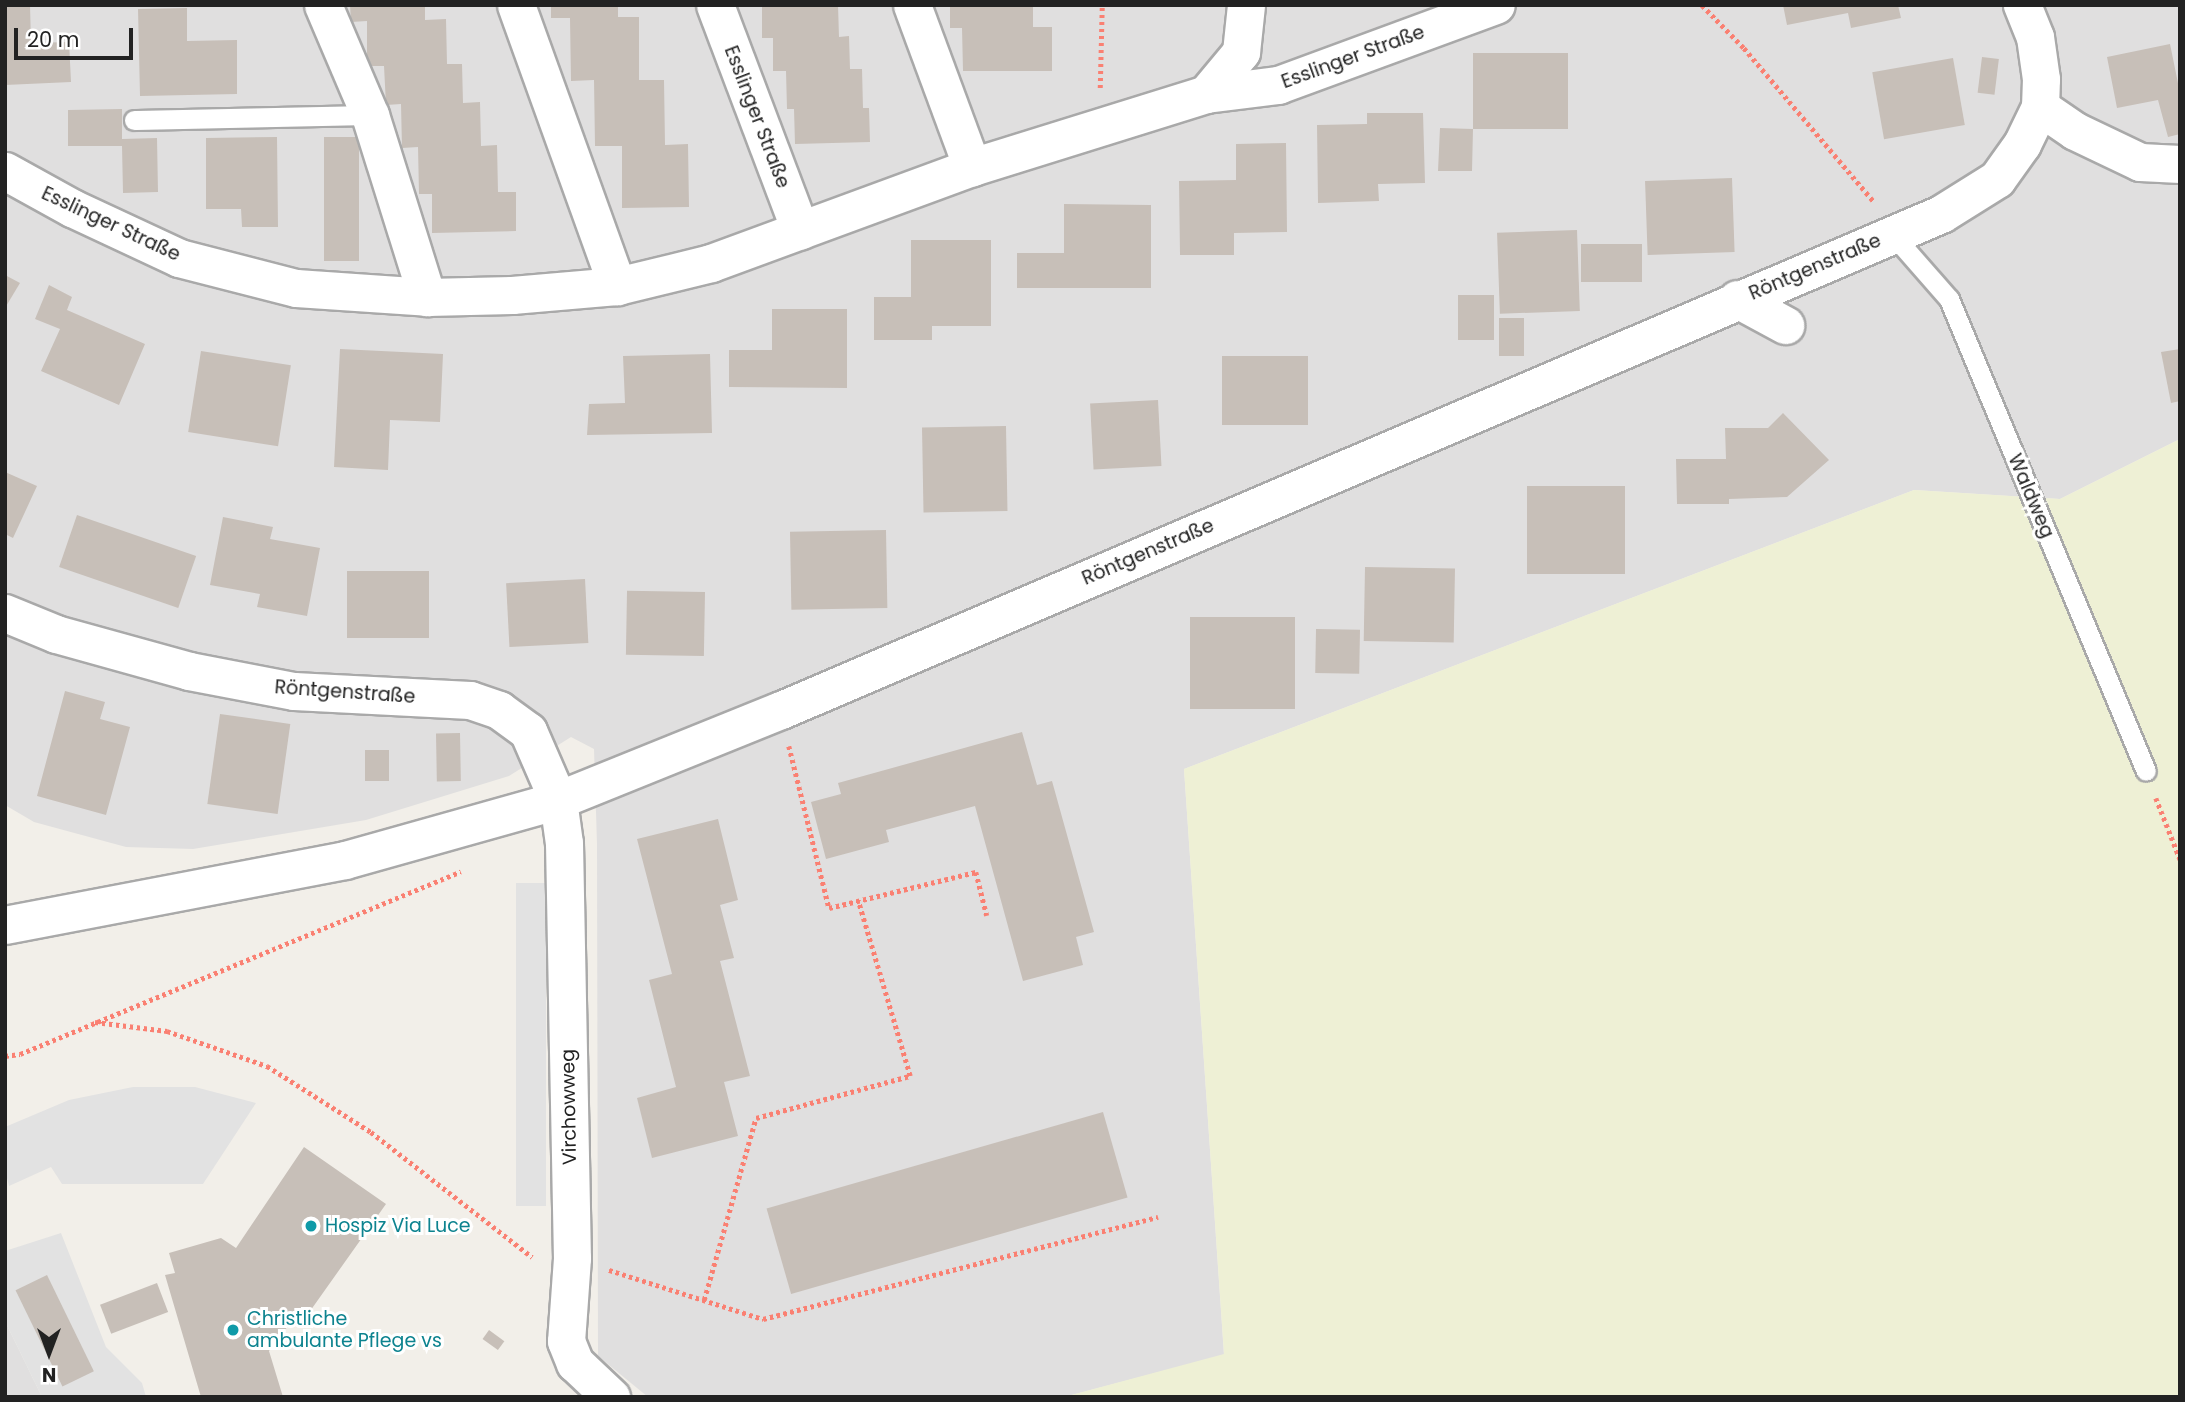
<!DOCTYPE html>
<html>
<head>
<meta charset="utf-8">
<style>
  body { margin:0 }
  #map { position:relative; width:2185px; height:1402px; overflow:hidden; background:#f2efe9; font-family:Poppins,sans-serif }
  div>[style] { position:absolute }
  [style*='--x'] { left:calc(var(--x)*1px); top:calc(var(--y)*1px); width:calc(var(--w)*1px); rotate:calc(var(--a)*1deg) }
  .residential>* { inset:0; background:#e0dfdf }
  .farmland>* { inset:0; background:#eef0d5 }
  .parking>* { inset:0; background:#e2e2e2; transform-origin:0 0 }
  .building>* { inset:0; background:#c7bfb8; transform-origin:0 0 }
  .path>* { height:4.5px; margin-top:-2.25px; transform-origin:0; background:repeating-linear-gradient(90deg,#fa8072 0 3.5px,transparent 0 7px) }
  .roads { filter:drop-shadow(2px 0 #a9a9a9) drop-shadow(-2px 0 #a9a9a9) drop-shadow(0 2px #a9a9a9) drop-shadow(0 -2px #a9a9a9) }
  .service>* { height:19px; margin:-9.5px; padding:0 9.5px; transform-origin:9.5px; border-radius:9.5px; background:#fff }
  .minor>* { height:37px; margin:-18.5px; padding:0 18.5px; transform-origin:18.5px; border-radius:18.5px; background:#fff }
  .dots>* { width:19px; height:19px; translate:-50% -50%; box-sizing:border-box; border:4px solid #fff; border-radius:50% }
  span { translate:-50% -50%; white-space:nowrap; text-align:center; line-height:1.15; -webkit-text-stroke:6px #fff; paint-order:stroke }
  .street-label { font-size:19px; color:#222 }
  .culture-label { font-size:19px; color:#0d838f }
  .left { translate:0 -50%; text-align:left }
  .frame { position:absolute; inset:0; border:7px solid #222; pointer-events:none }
  .north { position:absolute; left:14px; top:1318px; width:70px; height:70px; -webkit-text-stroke:5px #fff; paint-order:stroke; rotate:180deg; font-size:19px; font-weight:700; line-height:28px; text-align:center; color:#222 }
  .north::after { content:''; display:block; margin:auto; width:24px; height:32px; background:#222; clip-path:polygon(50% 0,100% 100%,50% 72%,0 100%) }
  .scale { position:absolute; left:14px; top:28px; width:119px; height:32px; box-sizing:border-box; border:4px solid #222; border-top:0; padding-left:9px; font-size:21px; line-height:24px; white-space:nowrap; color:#222; -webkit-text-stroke:5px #fff; paint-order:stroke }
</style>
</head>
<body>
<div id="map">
  <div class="residential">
    <div style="clip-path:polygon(5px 5px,2180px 5px,2180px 439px,2060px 499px,1914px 490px,1184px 769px,1224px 1355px,1064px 1397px,648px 1397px,598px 1356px,597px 844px,594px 749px,571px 737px,509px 776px,366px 820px,193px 849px,126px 847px,34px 822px,5px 805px)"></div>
    <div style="clip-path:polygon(5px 1321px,42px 1397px,5px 1397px)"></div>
  </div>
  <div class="farmland">
    <div style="clip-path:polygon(2180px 439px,2180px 1397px,1064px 1397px,1224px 1354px,1184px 769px,1914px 490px,2060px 499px)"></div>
  </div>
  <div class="parking">
    <div style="left:516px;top:883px;width:30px;height:323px"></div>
    <div style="clip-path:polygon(133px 1087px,195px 1087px,256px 1103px,203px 1184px,62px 1184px,51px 1167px,9px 1186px,5px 1170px,5px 1127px,69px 1100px)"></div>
    <div style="clip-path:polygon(61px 1233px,106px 1347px,142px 1383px,146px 1397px,42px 1397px,5px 1321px,5px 1251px)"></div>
  </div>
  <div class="building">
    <div style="clip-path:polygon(5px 5px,30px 5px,31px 43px,69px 42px,71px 82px,5px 85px)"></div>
    <div style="clip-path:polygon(350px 5px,425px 5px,425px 20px,446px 19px,447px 64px,462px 64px,463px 103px,480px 102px,481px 146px,497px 145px,498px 192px,516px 192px,516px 231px,432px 233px,432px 194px,419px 194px,418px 147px,402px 148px,401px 104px,386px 105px,384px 66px,367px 66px,367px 21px,351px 22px)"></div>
    <div style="clip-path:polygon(551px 5px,618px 5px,618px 17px,639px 17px,639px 80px,664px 80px,665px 145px,688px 144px,689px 207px,622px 208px,622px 146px,595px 146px,594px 80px,571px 81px,570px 18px,551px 18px)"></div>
    <div style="clip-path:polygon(762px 5px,838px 5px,839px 37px,849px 36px,850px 69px,862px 69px,863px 108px,869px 108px,870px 142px,795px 144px,794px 109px,787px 109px,786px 71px,773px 71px,773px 38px,762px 38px)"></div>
    <div style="clip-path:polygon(950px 5px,1033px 5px,1033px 27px,1052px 27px,1052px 71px,963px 71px,962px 28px,950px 28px)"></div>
    <div style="clip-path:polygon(1783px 5px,1898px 5px,1901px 18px,1851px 28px,1848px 13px,1787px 25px)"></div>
    <div style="clip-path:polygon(187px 8px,187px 41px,237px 40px,237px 94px,140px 96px,138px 9px)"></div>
    <div style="clip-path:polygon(2170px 44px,2180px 93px,2180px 134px,2168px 137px,2158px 100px,2117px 108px,2107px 57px)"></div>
    <div style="clip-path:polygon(1473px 53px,1568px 53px,1568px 129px,1473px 129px,1472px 171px,1438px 171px,1440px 128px,1473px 129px)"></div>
    <div style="left:1982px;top:57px;width:17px;height:36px;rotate:7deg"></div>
    <div style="left:1953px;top:58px;width:68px;height:82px;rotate:80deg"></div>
    <div style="clip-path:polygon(122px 109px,122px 139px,157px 138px,158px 192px,123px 193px,122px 146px,68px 146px,68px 110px)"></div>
    <div style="clip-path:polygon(1367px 113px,1423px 113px,1425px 183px,1378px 184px,1379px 201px,1318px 203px,1317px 125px,1367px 124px)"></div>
    <div style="clip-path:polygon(277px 137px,278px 227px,242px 227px,241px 209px,206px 209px,206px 138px)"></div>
    <div style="left:324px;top:137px;width:35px;height:124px"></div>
    <div style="clip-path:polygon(1286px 143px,1287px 232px,1234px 233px,1234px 255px,1180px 255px,1179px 181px,1236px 180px,1236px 144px)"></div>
    <div style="left:1732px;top:178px;width:74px;height:87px;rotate:88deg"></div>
    <div style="clip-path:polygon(1064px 204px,1151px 205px,1151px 288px,1017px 288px,1017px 253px,1064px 253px)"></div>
    <div style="left:1577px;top:230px;width:81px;height:80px;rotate:88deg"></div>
    <div style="clip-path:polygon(911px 240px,991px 240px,991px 326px,932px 326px,932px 340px,874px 340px,874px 297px,911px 297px)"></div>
    <div style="left:1642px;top:244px;width:38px;height:61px;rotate:90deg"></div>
    <div style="clip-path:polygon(5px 275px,20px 283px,5px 308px)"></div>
    <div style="clip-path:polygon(49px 285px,72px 297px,67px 310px,145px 344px,119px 405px,41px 371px,60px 329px,35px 319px)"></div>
    <div style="left:1458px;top:295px;width:36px;height:45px"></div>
    <div style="clip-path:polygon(772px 309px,847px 309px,847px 388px,729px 387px,729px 350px,772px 350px)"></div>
    <div style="left:1499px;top:318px;width:25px;height:38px"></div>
    <div style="clip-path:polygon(340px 349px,443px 354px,440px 422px,390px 420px,388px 470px,334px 467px)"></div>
    <div style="clip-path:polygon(2180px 349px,2180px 401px,2171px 403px,2161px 352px)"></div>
    <div style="left:201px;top:351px;width:91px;height:82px;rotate:9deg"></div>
    <div style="clip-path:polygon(710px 354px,712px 433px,587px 435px,589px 404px,625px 403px,623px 356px)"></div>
    <div style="left:1308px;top:356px;width:69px;height:86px;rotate:90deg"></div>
    <div style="left:1158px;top:400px;width:66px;height:68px;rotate:87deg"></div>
    <div style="clip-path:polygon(1783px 413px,1829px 460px,1787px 497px,1729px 499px,1729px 504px,1677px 504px,1676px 459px,1726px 459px,1725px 428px,1768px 428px)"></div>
    <div style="left:1006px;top:426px;width:85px;height:84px;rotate:89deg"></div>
    <div style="clip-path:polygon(5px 472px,37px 486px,13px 538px,5px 534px)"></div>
    <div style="left:1527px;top:486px;width:98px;height:88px"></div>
    <div style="left:77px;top:515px;width:126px;height:55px;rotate:19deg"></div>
    <div style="clip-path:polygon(223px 517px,273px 527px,270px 539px,320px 548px,307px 616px,257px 607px,260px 594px,210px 585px)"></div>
    <div style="left:886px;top:530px;width:78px;height:96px;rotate:89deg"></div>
    <div style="left:1365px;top:567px;width:90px;height:74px;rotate:1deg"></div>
    <div style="left:347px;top:571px;width:82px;height:67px"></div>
    <div style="left:585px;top:579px;width:64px;height:79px;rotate:87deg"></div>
    <div style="left:705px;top:592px;width:64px;height:78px;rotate:91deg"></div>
    <div style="left:1295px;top:617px;width:92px;height:105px;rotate:90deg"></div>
    <div style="left:1316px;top:629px;width:44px;height:44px;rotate:1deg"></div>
    <div style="clip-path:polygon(65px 691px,105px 702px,100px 719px,130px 727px,106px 815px,37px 796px)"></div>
    <div style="left:220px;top:714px;width:71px;height:91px;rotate:8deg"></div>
    <div style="clip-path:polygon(1022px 732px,1037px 785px,1052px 781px,1094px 932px,1076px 937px,1083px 965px,1023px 981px,975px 806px,886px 830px,889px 842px,826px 859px,811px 802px,841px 794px,838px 783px)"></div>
    <div style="left:460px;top:733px;width:48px;height:24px;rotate:89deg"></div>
    <div style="left:365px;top:750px;width:24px;height:31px"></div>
    <div style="clip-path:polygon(718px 819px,738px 900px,720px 905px,734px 958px,720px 961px,750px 1076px,724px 1082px,738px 1136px,652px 1158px,637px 1098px,676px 1087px,649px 980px,672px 974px,637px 839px)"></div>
    <div style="left:1103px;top:1112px;width:89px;height:350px;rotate:74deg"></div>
    <div style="clip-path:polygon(304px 1147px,386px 1204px,308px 1314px,301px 1309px,269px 1351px,283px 1397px,201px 1397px,165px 1275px,175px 1273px,169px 1253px,221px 1238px,236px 1248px)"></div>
    <div style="left:47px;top:1275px;width:107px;height:35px;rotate:64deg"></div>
    <div style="left:157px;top:1283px;width:31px;height:61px;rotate:69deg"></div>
    <div style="left:489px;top:1330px;width:19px;height:11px;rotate:36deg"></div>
  </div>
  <div class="path">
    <div style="--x:1702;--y:5;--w:60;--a:45.7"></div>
    <div style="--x:1744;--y:48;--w:202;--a:49.8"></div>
    <div style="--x:1100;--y:88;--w:83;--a:-88.6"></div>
    <div style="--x:789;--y:746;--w:167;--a:76.1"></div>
    <div style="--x:829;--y:908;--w:151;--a:-13.8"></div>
    <div style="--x:976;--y:872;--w:45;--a:76"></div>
    <div style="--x:2156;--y:798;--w:66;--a:68.5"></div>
    <div style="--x:95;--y:1022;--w:73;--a:7.1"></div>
    <div style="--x:167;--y:1031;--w:106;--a:19.3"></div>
    <div style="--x:267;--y:1066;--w:123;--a:32.4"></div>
    <div style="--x:371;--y:1132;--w:204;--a:37.8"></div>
    <div style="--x:5;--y:1056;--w:15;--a:-8"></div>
    <div style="--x:20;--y:1054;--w:477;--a:-22.5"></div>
    <div style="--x:609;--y:1270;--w:162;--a:17.7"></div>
    <div style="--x:763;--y:1319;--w:408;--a:-14.5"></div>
    <div style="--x:704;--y:1300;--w:189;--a:-74.1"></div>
    <div style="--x:756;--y:1118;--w:160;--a:-15.3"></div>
    <div style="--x:910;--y:1076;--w:183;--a:-106.5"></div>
  </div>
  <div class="roads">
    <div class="service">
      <div style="--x:134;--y:120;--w:236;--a:-1.2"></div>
      <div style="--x:1892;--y:234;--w:86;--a:48.8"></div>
      <div style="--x:1949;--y:299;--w:511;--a:67.35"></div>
    </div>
    <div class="minor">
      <div style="--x:323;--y:5;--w:120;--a:66.9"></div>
      <div style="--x:370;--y:115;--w:191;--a:72.6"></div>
      <div style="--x:516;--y:5;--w:299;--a:70.2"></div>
      <div style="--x:715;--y:5;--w:241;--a:69.3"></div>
      <div style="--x:912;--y:5;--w:173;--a:69.7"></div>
      <div style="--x:1206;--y:94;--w:73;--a:-7.1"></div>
      <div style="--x:1278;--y:85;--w:232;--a:-20.2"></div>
      <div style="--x:2040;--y:107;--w:42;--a:34.4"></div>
      <div style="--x:2075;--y:131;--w:72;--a:25.5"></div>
      <div style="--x:2140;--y:162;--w:40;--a:2.9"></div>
      <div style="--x:5;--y:171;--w:77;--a:28.9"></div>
      <div style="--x:72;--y:208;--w:118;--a:25"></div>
      <div style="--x:179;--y:258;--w:121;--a:14.4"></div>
      <div style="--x:296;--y:288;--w:131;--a:3.9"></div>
      <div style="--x:427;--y:297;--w:85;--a:-1.3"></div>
      <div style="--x:512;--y:295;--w:105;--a:-4.9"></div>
      <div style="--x:617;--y:286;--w:97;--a:-13.7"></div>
      <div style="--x:711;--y:263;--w:278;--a:-20.2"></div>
      <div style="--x:972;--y:167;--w:245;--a:-17.3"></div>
      <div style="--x:1206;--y:94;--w:55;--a:-50.2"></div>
      <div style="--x:1241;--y:52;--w:47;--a:-83.9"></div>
      <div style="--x:1737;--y:299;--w:55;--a:28.4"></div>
      <div style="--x:5;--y:613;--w:55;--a:22.4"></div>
      <div style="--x:56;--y:634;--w:138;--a:15.5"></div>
      <div style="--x:189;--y:671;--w:107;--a:10.8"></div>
      <div style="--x:294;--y:691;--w:176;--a:2.9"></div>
      <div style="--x:470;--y:700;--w:31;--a:19"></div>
      <div style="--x:499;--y:710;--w:36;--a:36"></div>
      <div style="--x:528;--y:731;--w:75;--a:66.5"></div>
      <div style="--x:558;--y:800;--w:43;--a:82.1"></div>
      <div style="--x:564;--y:843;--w:415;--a:88.9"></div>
      <div style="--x:572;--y:1258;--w:83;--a:94.1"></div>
      <div style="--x:566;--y:1341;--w:24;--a:68"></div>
      <div style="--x:575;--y:1363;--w:50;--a:43.4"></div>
      <div style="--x:5;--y:925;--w:346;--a:-10.8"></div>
      <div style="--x:345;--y:860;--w:221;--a:-15.7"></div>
      <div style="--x:558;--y:800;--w:240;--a:-22"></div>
      <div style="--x:781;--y:710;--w:1262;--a:-23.15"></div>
      <div style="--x:1941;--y:214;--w:66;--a:-32"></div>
      <div style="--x:1997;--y:179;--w:43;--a:-54.5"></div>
      <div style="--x:2022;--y:144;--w:41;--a:-64.1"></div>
      <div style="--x:2040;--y:107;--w:28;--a:-88"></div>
      <div style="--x:2041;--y:79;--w:42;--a:-98.1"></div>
      <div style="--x:2035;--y:37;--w:35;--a:-112"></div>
    </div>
  </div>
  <div class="dots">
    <div style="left:311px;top:1226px;background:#0f9aa8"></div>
    <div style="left:233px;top:1330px;background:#0f9aa8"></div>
  </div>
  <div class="street-label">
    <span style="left:1353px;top:57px;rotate:-20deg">Esslinger Straße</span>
    <span style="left:757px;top:117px;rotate:69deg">Esslinger Straße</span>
    <span style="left:111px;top:224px;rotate:25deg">Esslinger Straße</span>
    <span style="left:1815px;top:267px;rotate:-23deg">Röntgenstraße</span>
    <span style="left:2031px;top:496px;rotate:67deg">Waldweg</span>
    <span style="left:1148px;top:552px;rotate:-23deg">Röntgenstraße</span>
    <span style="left:345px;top:692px;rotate:4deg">Röntgenstraße</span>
    <span style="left:569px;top:1107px;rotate:-91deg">Virchowweg</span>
  </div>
  <div class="culture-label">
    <span class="left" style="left:325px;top:1226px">Hospiz Via Luce</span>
    <span class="left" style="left:247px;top:1330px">Christliche<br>ambulante Pflege vs</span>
  </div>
  <div class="frame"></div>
  <div class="north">N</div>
  <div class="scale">20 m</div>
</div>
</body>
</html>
